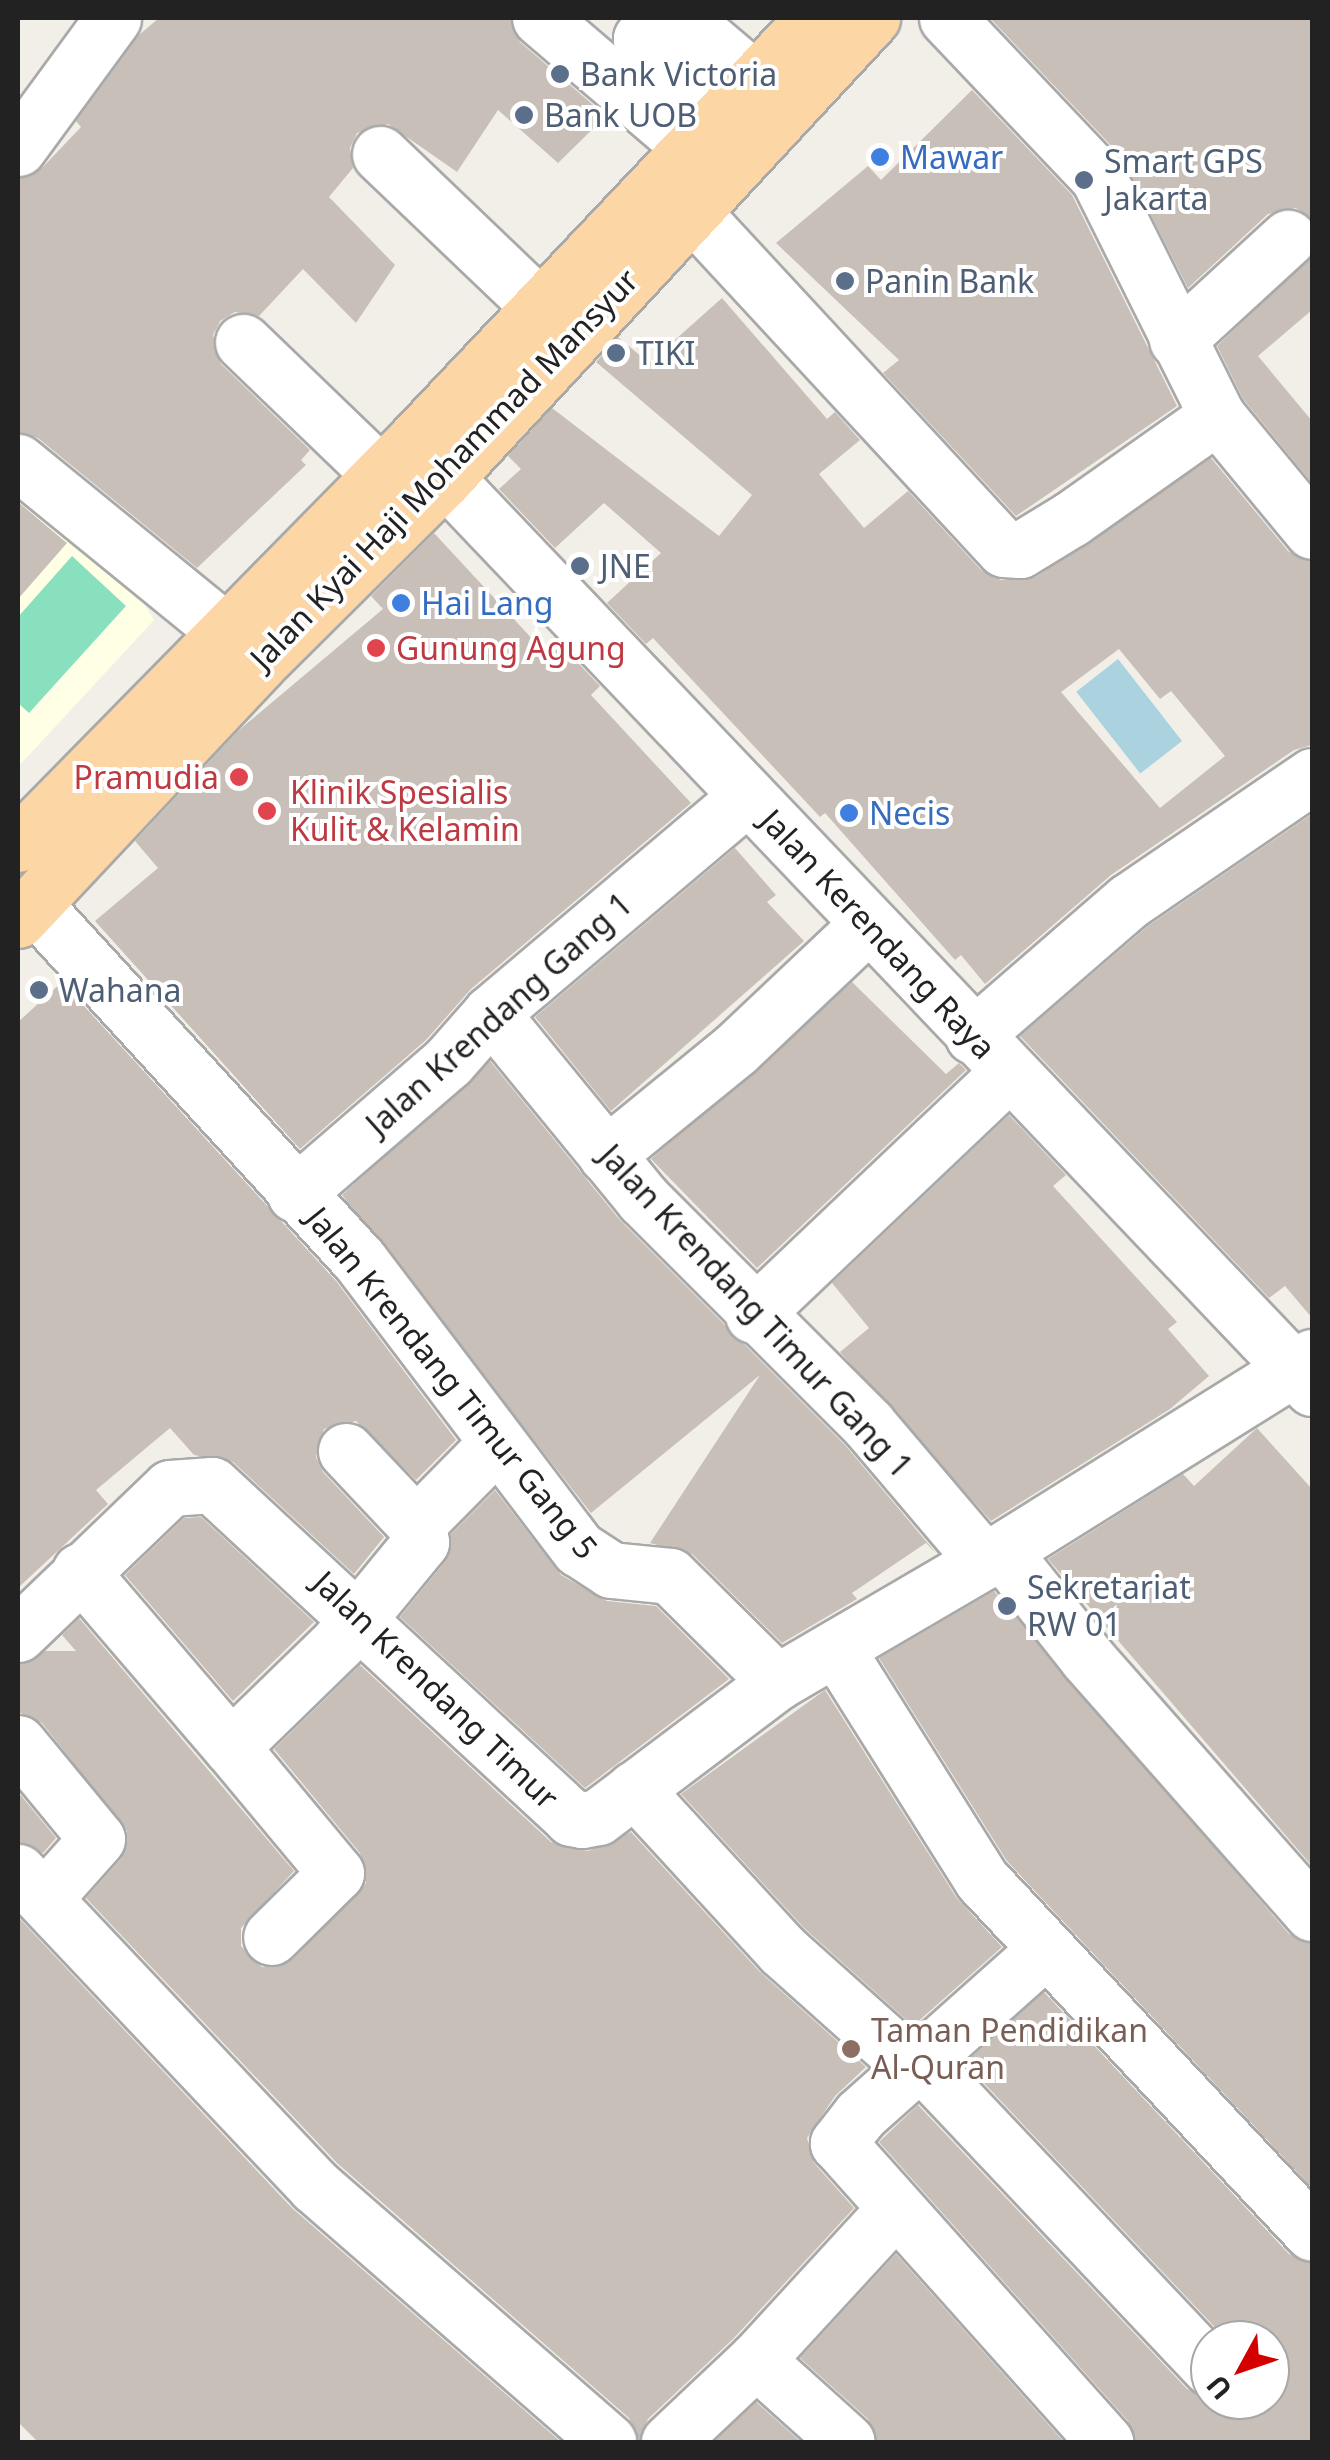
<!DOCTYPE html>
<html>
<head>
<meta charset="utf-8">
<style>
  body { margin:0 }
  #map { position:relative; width:1330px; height:2460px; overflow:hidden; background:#f2efe9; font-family:"Noto Sans",sans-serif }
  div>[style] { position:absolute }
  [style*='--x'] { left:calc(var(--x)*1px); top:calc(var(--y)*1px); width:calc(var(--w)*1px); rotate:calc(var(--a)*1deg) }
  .education>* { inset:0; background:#ffffe5 }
  .pitch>* { inset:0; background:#88e0be }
  .water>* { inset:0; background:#aad3df; transform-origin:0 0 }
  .building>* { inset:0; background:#c7bfb8 }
  .roads { filter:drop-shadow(2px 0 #a9a9a9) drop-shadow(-2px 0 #a9a9a9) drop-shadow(0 2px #a9a9a9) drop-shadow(0 -2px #a9a9a9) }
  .minor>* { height:55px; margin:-27.5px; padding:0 27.5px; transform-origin:27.5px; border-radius:27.5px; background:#fff }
  .major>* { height:55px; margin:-27.5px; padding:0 27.5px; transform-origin:27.5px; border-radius:27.5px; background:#fcd6a4 }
  .dots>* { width:28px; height:28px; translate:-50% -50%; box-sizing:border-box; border:5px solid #fff; border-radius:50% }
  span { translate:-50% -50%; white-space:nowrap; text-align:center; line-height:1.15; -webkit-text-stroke:8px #fff; paint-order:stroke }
  .service-label { font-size:32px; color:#4e5e75 }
  .left { translate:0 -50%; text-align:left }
  .shop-label { font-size:32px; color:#366cbe }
  .street-label { font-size:32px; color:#222 }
  .health-label { font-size:32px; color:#be3a42 }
  .right { translate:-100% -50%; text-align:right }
  .education-label { font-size:32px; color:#785e54 }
  .frame { position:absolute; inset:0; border:20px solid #222; pointer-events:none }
  .north { position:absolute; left:1190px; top:2320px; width:100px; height:100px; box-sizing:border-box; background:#fff; border:2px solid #a7a7a7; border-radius:50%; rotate:230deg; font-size:28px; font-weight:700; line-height:40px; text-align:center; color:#222 }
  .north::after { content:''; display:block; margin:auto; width:35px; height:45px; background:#d40000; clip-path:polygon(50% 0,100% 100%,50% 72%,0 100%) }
</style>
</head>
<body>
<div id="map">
  <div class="education">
    <div style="clip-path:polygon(18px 487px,129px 578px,154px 620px,18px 767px)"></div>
  </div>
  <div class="pitch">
    <div style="clip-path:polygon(72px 556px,126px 606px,29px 713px,18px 703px,18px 617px)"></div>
  </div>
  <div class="water">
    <div style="left:1118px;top:659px;width:104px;height:53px;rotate:52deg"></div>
  </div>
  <div class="building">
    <div style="clip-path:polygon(159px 18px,510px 18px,520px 42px,606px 116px,558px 163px,498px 110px,457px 172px,388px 124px,357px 133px,350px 148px,353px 168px,329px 197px,395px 265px,356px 323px,303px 269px,259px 316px,235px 312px,220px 321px,213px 335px,221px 364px,310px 450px,301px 460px,306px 465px,197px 568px,38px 438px,18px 432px,18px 179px,43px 167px,81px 127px,76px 121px,139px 35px)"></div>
    <div style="clip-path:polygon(990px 18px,1312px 18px,1312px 219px,1296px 208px,1268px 214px,1188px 288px,1121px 156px)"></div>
    <div style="clip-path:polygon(972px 90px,1072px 195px,1177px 406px,1016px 516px,883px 373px,899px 360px,776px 243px,868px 166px,881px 180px)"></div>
    <div style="clip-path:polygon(1312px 256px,1312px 310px,1258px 356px,1312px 421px,1312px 483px,1243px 399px,1217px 346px)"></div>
    <div style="clip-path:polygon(evenodd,722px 298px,827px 419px,835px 412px,860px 440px,819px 474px,864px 528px,908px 491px,981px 570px,1001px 580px,1036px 577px,1211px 458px,1288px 551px,1312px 562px,1312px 745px,1294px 750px,1111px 875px,985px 984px,961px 955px,955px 960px,825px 813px,820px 817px,653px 638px,646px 644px,607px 603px,661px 553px,604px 503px,555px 548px,499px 489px,521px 469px,508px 456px,552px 408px,719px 536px,752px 495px,596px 362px,618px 337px,649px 363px,722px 298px,1119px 649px,1160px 699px,1171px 691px,1225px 756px,1160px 808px,1061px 692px,1119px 649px)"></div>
    <div style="clip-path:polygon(18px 502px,67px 543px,18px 599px)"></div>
    <div style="clip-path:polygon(434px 533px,549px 657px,561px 645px,600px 686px,591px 695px,691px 803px,471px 989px,426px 1040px,300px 1149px,95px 921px,158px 868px,135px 841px,238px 731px,383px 609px,371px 596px)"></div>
    <div style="clip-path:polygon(1312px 814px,1312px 1318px,1285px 1286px,1269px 1298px,1020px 1036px,1148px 926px)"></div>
    <div style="clip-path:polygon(735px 848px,776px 895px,767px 902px,804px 941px,611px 1111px,535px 1017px)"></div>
    <div style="clip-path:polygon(62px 982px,336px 1281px,456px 1440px,416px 1480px,356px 1421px,324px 1429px,316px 1457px,323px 1472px,384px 1537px,354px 1574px,233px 1462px,194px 1455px,170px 1428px,96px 1490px,108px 1504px,18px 1588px,18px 1022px)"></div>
    <div style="clip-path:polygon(852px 982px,946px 1074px,959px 1063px,966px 1070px,757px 1268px,651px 1159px)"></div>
    <div style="clip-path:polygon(490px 1061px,619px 1219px,845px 1445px,936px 1553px,926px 1543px,852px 1593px,857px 1599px,782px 1643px,692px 1554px,650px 1543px,760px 1375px,591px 1513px,342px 1195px)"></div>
    <div style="clip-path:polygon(1009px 1115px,1066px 1175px,1053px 1186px,1177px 1322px,1168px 1329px,1209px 1376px,1170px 1409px,991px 1521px,840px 1352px,869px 1328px,832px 1283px)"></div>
    <div style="clip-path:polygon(1257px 1428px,1312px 1489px,1312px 1866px,1048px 1559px,1183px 1474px,1194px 1486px)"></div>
    <div style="clip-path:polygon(495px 1490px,561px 1575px,607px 1601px,656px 1606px,729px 1679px,585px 1788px,400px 1617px,445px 1562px,451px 1534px)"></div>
    <div style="clip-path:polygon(201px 1517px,314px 1622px,233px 1701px,125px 1575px,184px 1518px)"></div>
    <div style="clip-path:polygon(994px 1591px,1289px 1934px,1312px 1943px,1312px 2188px,1007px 1861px,879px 1658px)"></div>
    <div style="clip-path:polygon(79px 1618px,294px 1871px,241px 1928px,241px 1946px,262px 1967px,293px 1959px,366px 1883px,360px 1853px,274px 1749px,360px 1665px,551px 1842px,588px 1851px,631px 1832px,759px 1971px,866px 2067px,835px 2096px,807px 2138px,814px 2163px,854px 2208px,734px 2338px,648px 2419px,639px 2442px,629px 2418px,337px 2163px,86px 1898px,121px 1859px,127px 1831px,42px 1723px,18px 1712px,18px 1664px,45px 1651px,76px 1651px,62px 1635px)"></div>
    <div style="clip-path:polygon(825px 1690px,956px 1897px,1002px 1947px,913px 2026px,804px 1928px,681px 1794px)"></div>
    <div style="clip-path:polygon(18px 1792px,56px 1838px,43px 1853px,18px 1842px)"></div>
    <div style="clip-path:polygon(18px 1917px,292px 2208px,561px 2442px,38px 2442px,18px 2422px)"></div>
    <div style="clip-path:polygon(1044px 1992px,1289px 2254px,1312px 2263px,1312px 2442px,1135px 2442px,1128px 2421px,879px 2142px,918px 2105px,1187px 2389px,1210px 2400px,1270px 2400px,1270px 2340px,1227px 2340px,965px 2063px)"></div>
    <div style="clip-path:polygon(896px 2254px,1064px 2442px,877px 2442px,868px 2419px,800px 2358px)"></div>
    <div style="clip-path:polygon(756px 2402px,801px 2442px,714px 2442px)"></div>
  </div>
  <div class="roads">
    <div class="minor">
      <div style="--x:540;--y:18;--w:180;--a:40.5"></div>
      <div style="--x:947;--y:18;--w:219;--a:46.5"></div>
      <div style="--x:1098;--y:177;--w:267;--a:63.5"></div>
      <div style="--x:1217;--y:416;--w:149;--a:50.4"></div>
      <div style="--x:714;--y:123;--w:98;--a:-135"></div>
      <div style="--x:645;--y:54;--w:16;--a:-105"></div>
      <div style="--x:641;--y:39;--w:16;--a:-55"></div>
      <div style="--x:650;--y:26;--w:13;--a:-27"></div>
      <div style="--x:662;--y:20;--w:27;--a:8"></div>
      <div style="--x:689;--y:24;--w:87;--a:40.3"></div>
      <div style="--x:18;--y:148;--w:161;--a:-53.8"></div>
      <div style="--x:380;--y:154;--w:223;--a:43.7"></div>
      <div style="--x:690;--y:210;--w:462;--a:47.2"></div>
      <div style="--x:1004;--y:549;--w:16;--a:4"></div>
      <div style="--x:1020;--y:550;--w:60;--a:-31.3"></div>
      <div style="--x:1071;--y:519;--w:179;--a:-35.2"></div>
      <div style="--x:1177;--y:340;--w:151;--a:-42.6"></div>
      <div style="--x:243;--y:342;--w:190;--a:43.9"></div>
      <div style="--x:18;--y:462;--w:266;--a:39.2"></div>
      <div style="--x:445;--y:478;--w:1257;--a:46.39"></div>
      <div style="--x:33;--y:904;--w:484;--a:47.5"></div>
      <div style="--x:360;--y:1261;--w:362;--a:52.8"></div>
      <div style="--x:579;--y:1549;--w:38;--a:33"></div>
      <div style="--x:611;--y:1570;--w:59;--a:5.8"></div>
      <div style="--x:670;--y:1576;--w:151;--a:44.7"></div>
      <div style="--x:973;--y:1036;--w:206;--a:-40.9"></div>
      <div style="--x:1129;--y:901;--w:222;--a:-34.3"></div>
      <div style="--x:606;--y:1155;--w:168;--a:-39.2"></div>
      <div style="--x:736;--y:1049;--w:179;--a:-43.4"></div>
      <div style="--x:295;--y:1194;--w:202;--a:-40.8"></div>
      <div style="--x:448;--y:1062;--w:65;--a:-48.7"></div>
      <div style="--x:491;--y:1013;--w:336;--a:-40.2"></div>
      <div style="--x:753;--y:1315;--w:352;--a:-43.5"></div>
      <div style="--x:1312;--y:1357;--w:366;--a:148"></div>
      <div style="--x:1002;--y:1551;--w:137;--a:51.5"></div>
      <div style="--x:1087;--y:1658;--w:340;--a:48.6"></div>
      <div style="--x:416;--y:1525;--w:114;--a:-45.4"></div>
      <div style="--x:80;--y:1571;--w:232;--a:49.4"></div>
      <div style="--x:231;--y:1747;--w:149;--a:-44.2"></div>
      <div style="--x:338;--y:1643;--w:131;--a:-50.6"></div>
      <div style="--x:421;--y:1542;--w:18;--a:-106"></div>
      <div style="--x:416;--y:1525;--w:102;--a:-133.4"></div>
      <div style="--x:18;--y:1634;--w:211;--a:-43.8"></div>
      <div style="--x:170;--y:1488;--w:42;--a:-4.1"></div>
      <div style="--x:212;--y:1485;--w:490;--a:42.8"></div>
      <div style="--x:571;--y:1818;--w:11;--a:10"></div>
      <div style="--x:582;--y:1820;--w:16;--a:-11"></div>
      <div style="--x:598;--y:1817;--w:224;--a:-37"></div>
      <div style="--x:777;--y:1682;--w:240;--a:-30.3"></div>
      <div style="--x:984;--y:1561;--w:180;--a:-130.3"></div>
      <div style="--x:868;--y:1424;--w:318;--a:-135"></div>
      <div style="--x:643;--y:1199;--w:240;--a:-129.3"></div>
      <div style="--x:837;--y:1650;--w:272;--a:57.8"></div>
      <div style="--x:982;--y:1880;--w:483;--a:46.9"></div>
      <div style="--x:18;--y:1743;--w:124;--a:50.5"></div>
      <div style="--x:97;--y:1839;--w:76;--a:131.8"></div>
      <div style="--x:231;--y:1747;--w:164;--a:50.2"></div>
      <div style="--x:336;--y:1873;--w:91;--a:135.4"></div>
      <div style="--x:634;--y:1789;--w:219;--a:47.4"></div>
      <div style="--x:782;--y:1950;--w:177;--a:41.8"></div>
      <div style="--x:18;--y:1872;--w:432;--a:46.6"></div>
      <div style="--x:315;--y:2186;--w:389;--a:41.1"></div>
      <div style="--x:1045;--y:1950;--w:248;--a:138.3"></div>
      <div style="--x:860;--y:2115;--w:36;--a:128"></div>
      <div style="--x:838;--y:2143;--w:401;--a:48.2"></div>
      <div style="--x:920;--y:2061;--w:422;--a:46.6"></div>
      <div style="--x:756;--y:2360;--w:122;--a:42"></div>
      <div style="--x:669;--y:2442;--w:120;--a:-43.3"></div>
      <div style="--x:756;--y:2360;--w:202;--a:-47.4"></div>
    </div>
    <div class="major">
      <div style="--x:18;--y:844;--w:564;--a:-45.5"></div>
      <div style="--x:413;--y:442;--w:584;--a:-46.6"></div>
      <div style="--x:18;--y:920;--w:352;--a:-46.8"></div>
      <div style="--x:259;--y:663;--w:262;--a:-44.8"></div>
      <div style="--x:445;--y:478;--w:628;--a:-47.13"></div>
    </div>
  </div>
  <div class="dots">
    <div style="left:560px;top:74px;background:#5c6f8a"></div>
    <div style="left:524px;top:115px;background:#5c6f8a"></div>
    <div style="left:880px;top:157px;background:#3f7fe0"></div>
    <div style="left:1084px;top:180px;background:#5c6f8a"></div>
    <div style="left:845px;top:281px;background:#5c6f8a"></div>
    <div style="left:616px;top:353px;background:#5c6f8a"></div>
    <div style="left:580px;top:566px;background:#5c6f8a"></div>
    <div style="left:401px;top:603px;background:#3f7fe0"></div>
    <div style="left:376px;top:648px;background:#e0444e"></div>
    <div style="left:239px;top:777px;background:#e0444e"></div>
    <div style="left:267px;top:811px;background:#e0444e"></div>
    <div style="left:849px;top:813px;background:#3f7fe0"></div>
    <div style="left:39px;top:990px;background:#5c6f8a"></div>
    <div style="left:1007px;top:1606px;background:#5c6f8a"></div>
    <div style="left:851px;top:2049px;background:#8d6e63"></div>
  </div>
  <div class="service-label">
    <span class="left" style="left:580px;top:74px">Bank Victoria</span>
    <span class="left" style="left:544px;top:115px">Bank UOB</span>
    <span class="left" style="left:1104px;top:180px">Smart GPS<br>Jakarta</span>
    <span class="left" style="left:865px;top:281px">Panin Bank</span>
    <span class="left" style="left:636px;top:353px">TIKI</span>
    <span class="left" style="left:600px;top:566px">JNE</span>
    <span class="left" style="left:59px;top:990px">Wahana</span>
    <span class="left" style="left:1027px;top:1606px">Sekretariat<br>RW 01</span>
  </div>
  <div class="shop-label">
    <span class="left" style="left:900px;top:157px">Mawar</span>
    <span class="left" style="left:421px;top:603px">Hai Lang</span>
    <span class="left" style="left:869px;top:813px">Necis</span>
  </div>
  <div class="street-label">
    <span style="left:444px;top:469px;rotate:-46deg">Jalan Kyai Haji Mohammad Mansyur</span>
    <span style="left:878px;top:934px;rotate:47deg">Jalan Kerendang Raya</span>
    <span style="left:499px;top:1014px;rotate:-42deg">Jalan Krendang Gang 1</span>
    <span style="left:756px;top:1311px;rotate:47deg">Jalan Krendang Timur Gang 1</span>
    <span style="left:452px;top:1383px;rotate:51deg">Jalan Krendang Timur Gang 5</span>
    <span style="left:436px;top:1690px;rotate:44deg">Jalan Krendang Timur</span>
  </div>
  <div class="health-label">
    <span class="left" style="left:396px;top:648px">Gunung Agung</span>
    <span class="right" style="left:219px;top:777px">Pramudia</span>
    <span class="left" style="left:290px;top:811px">Klinik Spesialis<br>Kulit &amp; Kelamin</span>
  </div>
  <div class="education-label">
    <span class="left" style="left:871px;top:2049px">Taman Pendidikan<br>Al-Quran</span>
  </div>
  <div class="frame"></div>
  <div class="north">U</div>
</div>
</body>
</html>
